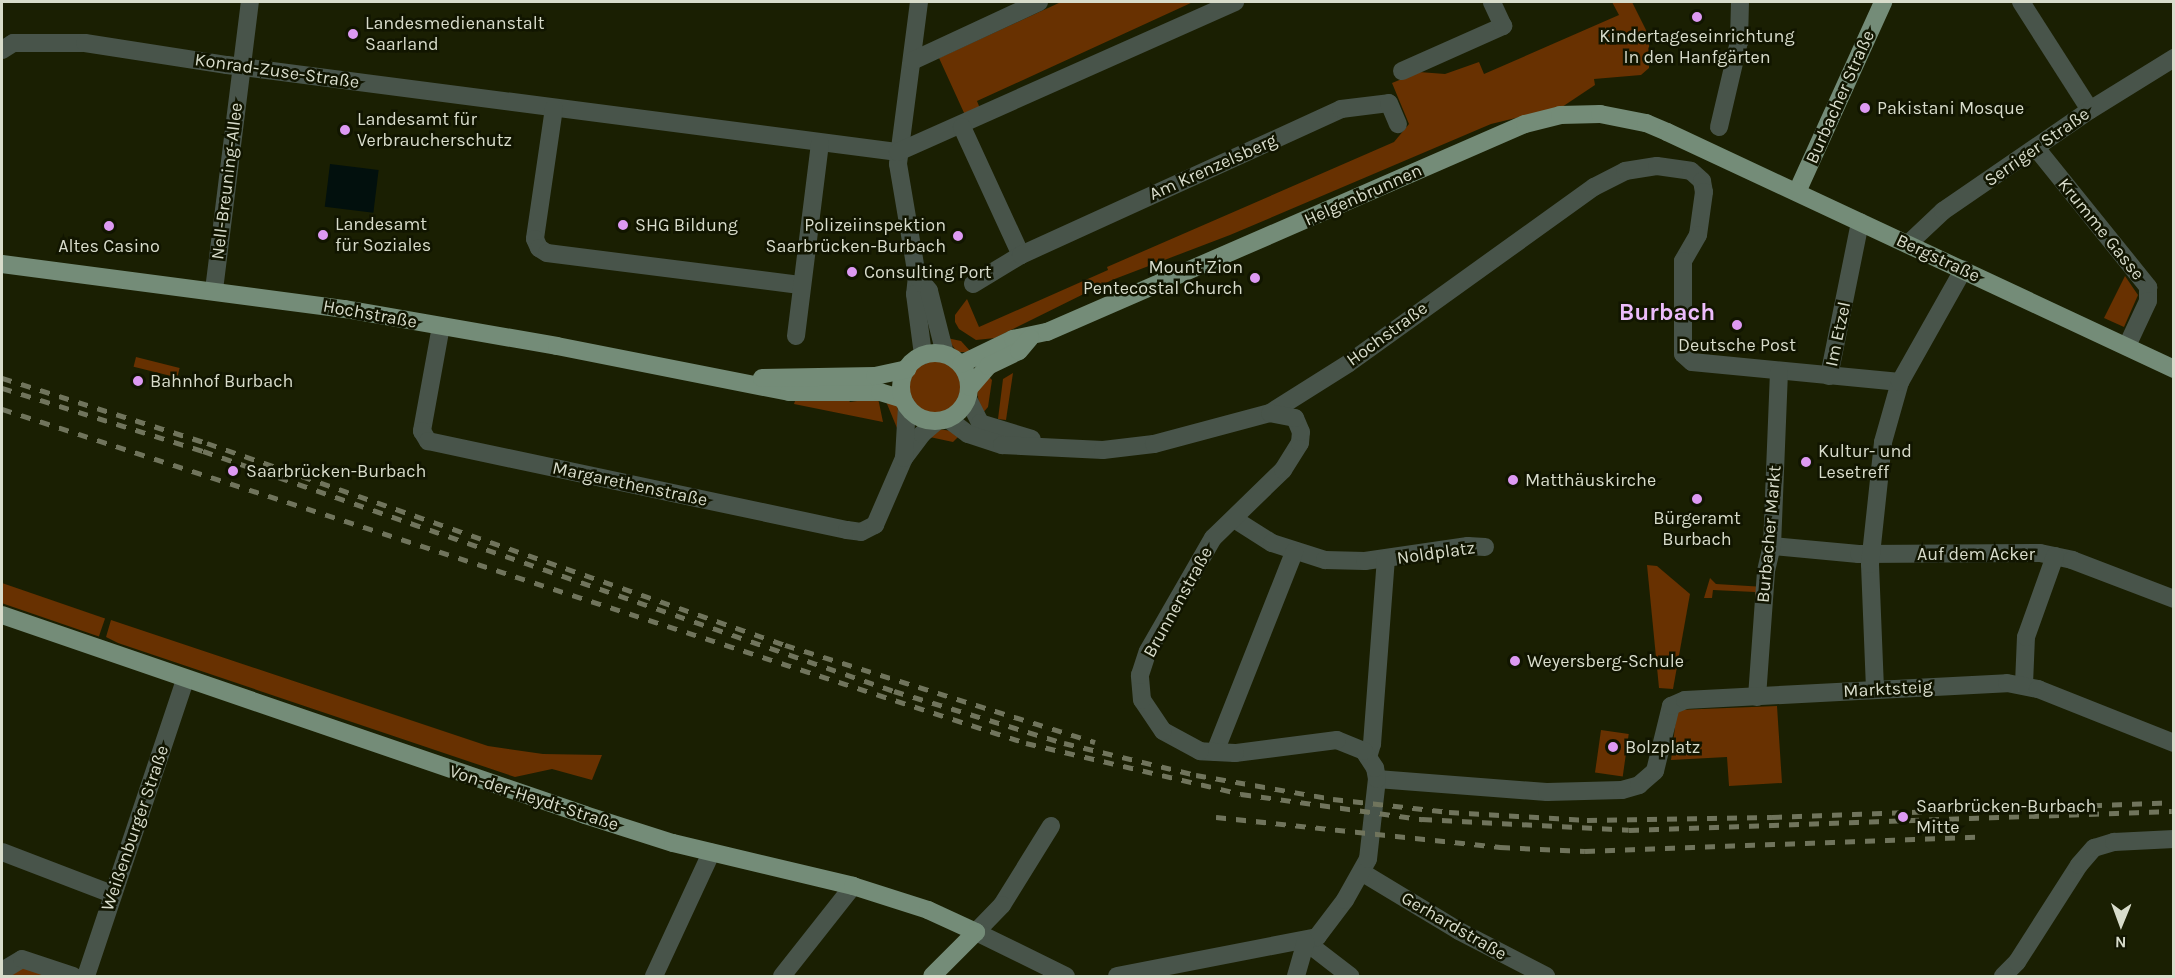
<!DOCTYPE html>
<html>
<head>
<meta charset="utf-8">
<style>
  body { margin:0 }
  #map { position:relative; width:2175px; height:978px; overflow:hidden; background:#1a1f02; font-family:Karla,sans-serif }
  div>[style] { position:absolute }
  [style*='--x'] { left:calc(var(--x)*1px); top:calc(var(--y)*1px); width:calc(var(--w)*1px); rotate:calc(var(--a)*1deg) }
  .green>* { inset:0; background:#683101; transform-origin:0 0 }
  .round { border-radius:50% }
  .water>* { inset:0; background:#02100d; transform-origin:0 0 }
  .minor>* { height:18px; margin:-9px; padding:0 9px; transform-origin:9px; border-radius:9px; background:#48544a }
  .major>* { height:18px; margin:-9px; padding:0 9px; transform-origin:9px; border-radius:9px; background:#748c78 }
  .major>.ring { margin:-9px; padding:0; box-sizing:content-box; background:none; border:18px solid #748c78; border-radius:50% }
  .rail>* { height:4.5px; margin-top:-2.25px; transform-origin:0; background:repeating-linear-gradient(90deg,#70745c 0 10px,transparent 0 20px) }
  .dots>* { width:16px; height:16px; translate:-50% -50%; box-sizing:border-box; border:3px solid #111500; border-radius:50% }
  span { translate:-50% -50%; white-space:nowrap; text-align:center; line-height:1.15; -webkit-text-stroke:5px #111500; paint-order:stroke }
  .poi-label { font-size:18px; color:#d8dccb }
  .left { translate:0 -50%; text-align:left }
  .right { translate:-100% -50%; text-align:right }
  .street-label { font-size:18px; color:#d8dccb }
  .district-label { font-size:24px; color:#ecbcfc; font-weight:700 }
  .frame { position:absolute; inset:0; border:3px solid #d8dccb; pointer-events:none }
  .north { position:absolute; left:2091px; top:894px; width:60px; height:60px; -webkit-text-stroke:4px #111500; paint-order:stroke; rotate:181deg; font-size:16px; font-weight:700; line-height:24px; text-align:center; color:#d8dccb }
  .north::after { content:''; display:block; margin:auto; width:21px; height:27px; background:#d8dccb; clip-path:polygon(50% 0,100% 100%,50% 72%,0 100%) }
</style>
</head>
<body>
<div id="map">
  <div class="green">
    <div style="clip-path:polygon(1061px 2px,1193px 2px,977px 101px,981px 111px,965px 115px,939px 58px)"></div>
    <div style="clip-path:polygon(1612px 2px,1632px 2px,1649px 36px,1649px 68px,1641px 75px,1594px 79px,1595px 85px,1562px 107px,1491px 124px,1230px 235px,1112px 280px,995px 338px,976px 340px,959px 329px,955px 322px,955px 315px,967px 299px,979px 327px,1108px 270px,1107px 267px,1394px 142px,1409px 124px,1392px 83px,1419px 72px,1445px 74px,1479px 62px,1484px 74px,1619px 15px)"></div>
    <div style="clip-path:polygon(2125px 276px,2138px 295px,2124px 327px,2104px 318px)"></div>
    <div style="clip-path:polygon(947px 338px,961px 341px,971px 352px,957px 352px)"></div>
    <div style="left:136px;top:357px;width:45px;height:10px;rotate:14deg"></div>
    <div class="round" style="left:908px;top:360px;width:54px;height:54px"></div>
    <div style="clip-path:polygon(1013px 373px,1006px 420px,998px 419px,1003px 379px)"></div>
    <div style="clip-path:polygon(987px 375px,992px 380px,988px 407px,981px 415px,977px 392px)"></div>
    <div style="clip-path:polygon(796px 398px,848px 399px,850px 402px,878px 398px,883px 422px,794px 404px)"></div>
    <div style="clip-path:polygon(885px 399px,897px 406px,902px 430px,897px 428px)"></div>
    <div style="clip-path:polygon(938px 429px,952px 431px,959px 436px,953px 442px,925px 436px)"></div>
    <div style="clip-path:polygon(1647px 565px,1657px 566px,1690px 594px,1673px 689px,1659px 688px)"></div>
    <div style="clip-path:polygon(1710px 578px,1716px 584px,1765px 587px,1755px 605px,1755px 592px,1713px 590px,1712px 598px,1704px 598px)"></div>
    <div style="left:2px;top:583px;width:109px;height:19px;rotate:19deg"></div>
    <div style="clip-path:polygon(111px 620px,488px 746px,543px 754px,602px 755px,592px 780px,552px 769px,515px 777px,118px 643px,106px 637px)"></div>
    <div style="clip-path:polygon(1777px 706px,1782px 783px,1729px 786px,1727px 757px,1671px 760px,1677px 710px)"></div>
    <div style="left:1601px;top:730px;width:28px;height:43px;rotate:8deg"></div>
    <div style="clip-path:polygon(22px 964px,59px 976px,3px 976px)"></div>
  </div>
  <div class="water">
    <div style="left:330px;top:164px;width:49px;height:43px;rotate:7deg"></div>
  </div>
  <div class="minor">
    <div style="--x:919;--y:2;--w:163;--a:97.4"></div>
    <div style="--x:898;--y:164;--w:114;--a:80.4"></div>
    <div style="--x:917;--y:276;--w:18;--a:96"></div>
    <div style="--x:915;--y:294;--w:62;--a:82.5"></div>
    <div style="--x:2021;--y:2;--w:128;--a:57.4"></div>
    <div style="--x:2;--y:50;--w:13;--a:-32"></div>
    <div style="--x:13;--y:43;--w:72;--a:0"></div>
    <div style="--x:85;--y:43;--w:144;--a:8.8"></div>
    <div style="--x:227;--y:65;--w:677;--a:7.39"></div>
    <div style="--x:898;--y:152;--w:369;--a:-24"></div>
    <div style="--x:912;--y:61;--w:140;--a:-24.9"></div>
    <div style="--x:1402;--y:71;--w:111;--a:-24"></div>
    <div style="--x:1503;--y:26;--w:26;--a:-115"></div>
    <div style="--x:554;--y:108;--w:132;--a:98.3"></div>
    <div style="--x:535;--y:239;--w:10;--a:66"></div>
    <div style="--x:539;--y:248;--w:9;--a:32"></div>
    <div style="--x:547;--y:253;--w:257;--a:7.2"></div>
    <div style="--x:962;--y:127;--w:141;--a:65.3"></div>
    <div style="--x:1719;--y:127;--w:87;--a:-76.8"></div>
    <div style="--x:1739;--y:42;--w:40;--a:-88.6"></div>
    <div style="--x:2036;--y:148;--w:179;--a:51.1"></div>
    <div style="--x:2148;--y:287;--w:14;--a:90"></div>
    <div style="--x:2148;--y:301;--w:50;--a:115"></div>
    <div style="--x:1908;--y:244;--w:48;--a:-43.3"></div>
    <div style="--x:1943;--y:211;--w:178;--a:-34.5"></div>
    <div style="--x:2090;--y:110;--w:99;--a:-31.8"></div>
    <div style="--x:917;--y:276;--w:19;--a:51"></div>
    <div style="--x:929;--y:291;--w:65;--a:75.7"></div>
    <div style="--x:973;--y:284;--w:56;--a:-31.1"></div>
    <div style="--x:1021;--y:255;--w:352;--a:-24.5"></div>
    <div style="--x:1341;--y:109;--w:48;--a:-7.1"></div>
    <div style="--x:1389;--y:103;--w:23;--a:67"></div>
    <div style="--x:214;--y:290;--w:290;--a:-82.9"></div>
    <div style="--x:441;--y:326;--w:107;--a:100.3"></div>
    <div style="--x:422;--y:431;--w:12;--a:59"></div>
    <div style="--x:428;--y:441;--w:428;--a:12"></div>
    <div style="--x:847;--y:530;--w:14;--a:8"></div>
    <div style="--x:861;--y:532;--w:16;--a:-27"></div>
    <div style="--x:875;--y:525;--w:73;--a:-66.6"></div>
    <div style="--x:904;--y:458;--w:30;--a:-53"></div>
    <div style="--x:922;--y:434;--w:20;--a:-41"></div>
    <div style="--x:796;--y:336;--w:194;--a:-82.9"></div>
    <div style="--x:1829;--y:376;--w:157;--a:-78.6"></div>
    <div style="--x:968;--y:399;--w:27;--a:63"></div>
    <div style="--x:980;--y:423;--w:54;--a:17.1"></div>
    <div style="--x:948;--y:419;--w:25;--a:37"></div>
    <div style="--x:968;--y:434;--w:36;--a:18"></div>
    <div style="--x:1002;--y:445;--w:101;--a:2.8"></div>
    <div style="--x:1103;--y:450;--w:51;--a:-6.7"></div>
    <div style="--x:1154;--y:444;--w:120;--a:-15"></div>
    <div style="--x:1270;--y:413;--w:93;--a:-32.3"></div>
    <div style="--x:1349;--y:363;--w:302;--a:-35.7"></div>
    <div style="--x:1594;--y:187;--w:35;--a:-27"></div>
    <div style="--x:1625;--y:171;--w:32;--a:-9"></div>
    <div style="--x:1657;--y:166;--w:34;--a:8"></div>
    <div style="--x:1691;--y:171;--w:15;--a:42"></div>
    <div style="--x:1702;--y:181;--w:11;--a:80"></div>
    <div style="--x:1704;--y:192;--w:43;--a:97.9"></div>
    <div style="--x:1698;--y:235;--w:30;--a:120"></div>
    <div style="--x:1683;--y:261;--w:93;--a:90"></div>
    <div style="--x:1683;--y:354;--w:12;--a:42"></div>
    <div style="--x:1692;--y:362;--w:209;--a:5.5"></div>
    <div style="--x:904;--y:458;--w:52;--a:-86.7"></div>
    <div style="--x:1234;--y:519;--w:45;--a:32.3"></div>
    <div style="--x:1272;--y:543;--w:56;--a:17.8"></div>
    <div style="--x:1325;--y:560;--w:40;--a:1.4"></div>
    <div style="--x:1365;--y:561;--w:104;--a:-8.3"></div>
    <div style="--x:1468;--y:546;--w:17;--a:3"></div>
    <div style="--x:1772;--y:546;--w:87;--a:5.3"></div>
    <div style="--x:1859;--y:554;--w:181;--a:-0.3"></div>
    <div style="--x:2040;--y:553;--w:33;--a:12"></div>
    <div style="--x:2072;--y:560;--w:109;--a:20.9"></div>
    <div style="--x:2024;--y:684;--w:47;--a:-87.6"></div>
    <div style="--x:2026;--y:637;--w:86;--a:-70.3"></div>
    <div style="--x:1875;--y:689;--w:125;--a:-92.3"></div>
    <div style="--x:1870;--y:564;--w:123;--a:-83.9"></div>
    <div style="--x:1883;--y:442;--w:62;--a:-74.2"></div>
    <div style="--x:1900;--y:382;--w:129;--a:-60.6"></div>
    <div style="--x:1757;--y:697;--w:126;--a:-85.9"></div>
    <div style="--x:1766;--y:571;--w:26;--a:-77"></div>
    <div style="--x:1772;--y:546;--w:174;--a:-87.7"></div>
    <div style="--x:1215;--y:752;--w:215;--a:-68.4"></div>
    <div style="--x:1368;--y:757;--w:14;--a:-73"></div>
    <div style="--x:1372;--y:744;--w:186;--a:-85.7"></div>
    <div style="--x:1377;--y:779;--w:170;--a:4.4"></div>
    <div style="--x:1547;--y:792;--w:75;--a:-1.5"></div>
    <div style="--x:1622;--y:790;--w:18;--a:-16"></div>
    <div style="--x:1639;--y:785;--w:21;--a:-41"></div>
    <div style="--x:1655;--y:771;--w:67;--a:-76.2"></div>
    <div style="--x:1671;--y:706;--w:15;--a:-23"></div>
    <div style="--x:1685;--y:700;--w:322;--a:-3"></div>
    <div style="--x:2007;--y:683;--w:32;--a:11"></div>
    <div style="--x:2038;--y:689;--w:146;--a:21.7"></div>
    <div style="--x:1051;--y:826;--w:93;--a:121.8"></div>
    <div style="--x:1002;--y:905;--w:37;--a:134"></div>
    <div style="--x:976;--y:932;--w:100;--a:26.1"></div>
    <div style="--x:2;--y:852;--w:118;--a:20.9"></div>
    <div style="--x:1363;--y:873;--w:112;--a:31.1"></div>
    <div style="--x:1459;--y:931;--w:98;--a:27.3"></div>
    <div style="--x:1306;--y:942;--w:56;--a:37.7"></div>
    <div style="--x:2;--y:971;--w:23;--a:-31"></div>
    <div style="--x:22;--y:959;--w:54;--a:18.4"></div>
    <div style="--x:86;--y:976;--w:312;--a:-71.5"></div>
    <div style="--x:654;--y:976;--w:136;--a:-65.1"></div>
    <div style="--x:782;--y:976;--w:115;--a:-51.7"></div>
    <div style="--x:1117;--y:976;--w:204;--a:-11"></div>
    <div style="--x:1317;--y:937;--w:46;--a:-52.9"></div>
    <div style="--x:1345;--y:900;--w:47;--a:-60.7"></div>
    <div style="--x:1368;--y:859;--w:81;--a:-83.6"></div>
    <div style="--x:1377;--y:779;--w:11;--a:-100"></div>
    <div style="--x:1375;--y:768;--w:20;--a:-123"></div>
    <div style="--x:1364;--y:751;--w:29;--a:-158"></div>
    <div style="--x:1337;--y:740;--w:103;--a:172.7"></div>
    <div style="--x:1235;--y:753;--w:35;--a:-177"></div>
    <div style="--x:1200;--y:751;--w:42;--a:-151.6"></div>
    <div style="--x:1163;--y:731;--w:37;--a:-124"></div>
    <div style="--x:1142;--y:700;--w:25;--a:-95"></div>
    <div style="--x:1140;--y:675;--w:25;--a:-72"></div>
    <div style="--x:1148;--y:651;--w:130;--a:-60.1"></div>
    <div style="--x:1213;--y:538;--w:98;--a:-44.2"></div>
    <div style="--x:1283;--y:470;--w:32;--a:-58"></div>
    <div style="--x:1300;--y:443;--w:11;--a:-85"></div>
    <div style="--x:1301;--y:432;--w:15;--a:-113"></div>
    <div style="--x:1295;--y:418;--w:25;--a:-169"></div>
    <div style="--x:1296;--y:976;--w:35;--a:-74"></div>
    <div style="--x:2003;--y:976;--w:20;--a:-45"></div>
    <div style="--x:2017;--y:962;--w:115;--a:-57.4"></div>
    <div style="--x:2079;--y:865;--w:23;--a:-49"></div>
    <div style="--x:2094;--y:848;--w:21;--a:-17"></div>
    <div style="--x:2114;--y:842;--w:60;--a:-2.9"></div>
  </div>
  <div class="major">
    <div style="--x:1797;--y:192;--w:209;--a:-65.6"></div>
    <div style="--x:2;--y:264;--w:346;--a:7.5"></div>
    <div style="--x:345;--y:309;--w:215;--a:9.9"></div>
    <div style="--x:557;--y:346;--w:237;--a:11.2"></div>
    <div style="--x:789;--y:392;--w:91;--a:0"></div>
    <div style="--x:880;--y:392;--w:24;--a:17"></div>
    <div class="ring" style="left:901px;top:353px;width:50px;height:50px"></div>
    <div style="--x:961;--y:364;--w:58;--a:-25.7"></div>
    <div style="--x:1013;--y:339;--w:35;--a:-12"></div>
    <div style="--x:1047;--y:332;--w:521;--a:-23.52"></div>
    <div style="--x:1525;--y:124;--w:36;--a:-14"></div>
    <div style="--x:1560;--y:115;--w:40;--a:-1.4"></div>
    <div style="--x:1600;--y:114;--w:47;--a:11.1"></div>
    <div style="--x:1646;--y:123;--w:23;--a:23"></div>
    <div style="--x:1667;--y:132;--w:560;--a:25.05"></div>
    <div style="--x:762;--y:378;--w:113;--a:-1"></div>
    <div style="--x:875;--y:376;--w:33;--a:-12"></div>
    <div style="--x:970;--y:387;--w:28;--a:-49"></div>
    <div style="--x:988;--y:366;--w:34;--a:-26"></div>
    <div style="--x:1019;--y:351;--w:17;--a:-50"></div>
    <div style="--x:2;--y:615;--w:616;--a:18.93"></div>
    <div style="--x:585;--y:815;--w:92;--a:17.7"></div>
    <div style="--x:673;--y:843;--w:185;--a:13.4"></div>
    <div style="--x:853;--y:886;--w:79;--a:17.7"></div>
    <div style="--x:928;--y:910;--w:53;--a:24.6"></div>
    <div style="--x:976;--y:932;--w:62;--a:135"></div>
  </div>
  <div class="rail">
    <div style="--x:2;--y:378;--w:215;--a:17.6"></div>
    <div style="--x:207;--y:443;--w:612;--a:19.26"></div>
    <div style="--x:785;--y:645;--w:325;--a:17.4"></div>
    <div style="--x:2;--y:388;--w:211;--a:17.4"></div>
    <div style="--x:203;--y:451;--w:731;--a:19.15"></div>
    <div style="--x:894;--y:691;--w:178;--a:17"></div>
    <div style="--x:1064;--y:743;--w:136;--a:13.6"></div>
    <div style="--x:1196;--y:775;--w:139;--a:9.9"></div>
    <div style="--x:1333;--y:799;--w:117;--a:6.4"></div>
    <div style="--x:1449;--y:812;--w:138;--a:3.3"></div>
    <div style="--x:1587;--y:820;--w:185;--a:-0.9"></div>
    <div style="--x:1772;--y:817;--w:402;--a:-2.1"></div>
    <div style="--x:2;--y:409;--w:1077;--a:18.06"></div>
    <div style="--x:1026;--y:743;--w:221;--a:13.3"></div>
    <div style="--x:1241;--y:794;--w:183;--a:7.9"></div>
    <div style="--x:1422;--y:819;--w:207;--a:3"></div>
    <div style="--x:1629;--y:830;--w:543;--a:-2"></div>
    <div style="--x:1216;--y:817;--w:286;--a:6"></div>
    <div style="--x:1500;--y:847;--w:85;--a:2.7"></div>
    <div style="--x:1585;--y:851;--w:391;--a:-2.1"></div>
  </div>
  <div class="dots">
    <div style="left:1697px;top:17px;background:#dd99f3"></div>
    <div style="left:353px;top:34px;background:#dd99f3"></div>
    <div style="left:1865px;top:108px;background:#dd99f3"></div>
    <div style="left:345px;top:130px;background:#dd99f3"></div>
    <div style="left:623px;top:225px;background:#dd99f3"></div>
    <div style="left:109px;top:226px;background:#dd99f3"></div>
    <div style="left:323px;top:235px;background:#dd99f3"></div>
    <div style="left:958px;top:236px;background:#dd99f3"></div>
    <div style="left:852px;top:272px;background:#dd99f3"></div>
    <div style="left:1255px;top:278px;background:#dd99f3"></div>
    <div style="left:1737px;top:325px;background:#dd99f3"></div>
    <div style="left:138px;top:381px;background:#dd99f3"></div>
    <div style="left:1806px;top:462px;background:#dd99f3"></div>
    <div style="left:233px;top:471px;background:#dd99f3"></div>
    <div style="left:1513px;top:480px;background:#dd99f3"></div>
    <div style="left:1697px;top:499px;background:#dd99f3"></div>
    <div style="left:1515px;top:661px;background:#dd99f3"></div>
    <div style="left:1613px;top:747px;background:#dd99f3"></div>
    <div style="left:1903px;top:817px;background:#dd99f3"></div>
  </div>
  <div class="poi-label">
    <span class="left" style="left:365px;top:34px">Landesmedienanstalt<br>Saarland</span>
    <span style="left:1697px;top:47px">Kindertageseinrichtung<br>In den Hanfgärten</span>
    <span class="left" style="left:1877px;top:108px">Pakistani Mosque</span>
    <span class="left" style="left:357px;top:130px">Landesamt für<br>Verbraucherschutz</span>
    <span class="left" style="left:335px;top:235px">Landesamt<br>für Soziales</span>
    <span class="left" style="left:635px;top:225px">SHG Bildung</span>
    <span class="right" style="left:946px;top:236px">Polizeiinspektion<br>Saarbrücken-Burbach</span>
    <span style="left:109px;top:246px">Altes Casino</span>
    <span class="right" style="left:1243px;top:278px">Mount Zion<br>Pentecostal Church</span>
    <span class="left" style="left:864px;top:272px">Consulting Port</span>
    <span style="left:1737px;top:345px">Deutsche Post</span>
    <span class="left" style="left:150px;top:381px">Bahnhof Burbach</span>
    <span class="left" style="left:1818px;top:462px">Kultur- und<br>Lesetreff</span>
    <span class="left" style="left:246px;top:471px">Saarbrücken-Burbach</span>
    <span class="left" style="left:1525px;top:480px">Matthäuskirche</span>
    <span style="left:1697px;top:529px">Bürgeramt<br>Burbach</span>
    <span class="left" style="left:1527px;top:661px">Weyersberg-Schule</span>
    <span class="left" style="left:1625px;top:747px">Bolzplatz</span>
    <span class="left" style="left:1916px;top:817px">Saarbrücken-Burbach<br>Mitte</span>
  </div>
  <div class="street-label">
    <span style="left:277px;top:71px;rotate:8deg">Konrad-Zuse-Straße</span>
    <span style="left:1840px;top:97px;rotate:-66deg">Burbacher Straße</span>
    <span style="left:2037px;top:147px;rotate:-35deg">Serriger Straße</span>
    <span style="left:1213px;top:167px;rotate:-24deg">Am Krenzelsberg</span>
    <span style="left:227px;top:181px;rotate:-83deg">Nell-Breuning-Allee</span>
    <span style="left:1363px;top:195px;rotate:-24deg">Helgenbrunnen</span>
    <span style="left:2101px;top:229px;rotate:51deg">Krumme Gasse</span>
    <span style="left:1938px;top:258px;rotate:25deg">Bergstraße</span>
    <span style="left:370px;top:314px;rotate:10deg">Hochstraße</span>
    <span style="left:1387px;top:334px;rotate:-36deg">Hochstraße</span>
    <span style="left:1838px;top:334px;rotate:-78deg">Im Etzel</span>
    <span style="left:630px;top:484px;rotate:12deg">Margarethenstraße</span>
    <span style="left:1769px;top:534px;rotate:-85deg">Burbacher Markt</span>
    <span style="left:1436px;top:553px;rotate:-8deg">Noldplatz</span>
    <span style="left:1976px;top:554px">Auf dem Acker</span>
    <span style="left:1178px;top:602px;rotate:-61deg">Brunnenstraße</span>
    <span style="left:1888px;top:689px;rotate:-3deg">Marktsteig</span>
    <span style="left:534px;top:798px;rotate:18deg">Von-der-Heydt-Straße</span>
    <span style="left:135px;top:828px;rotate:-71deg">Weißenburger Straße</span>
    <span style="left:1454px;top:926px;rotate:30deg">Gerhardstraße</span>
  </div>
  <div class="district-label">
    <span style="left:1667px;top:313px">Burbach</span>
  </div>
  <div class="frame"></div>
  <div class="north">N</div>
</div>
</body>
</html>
